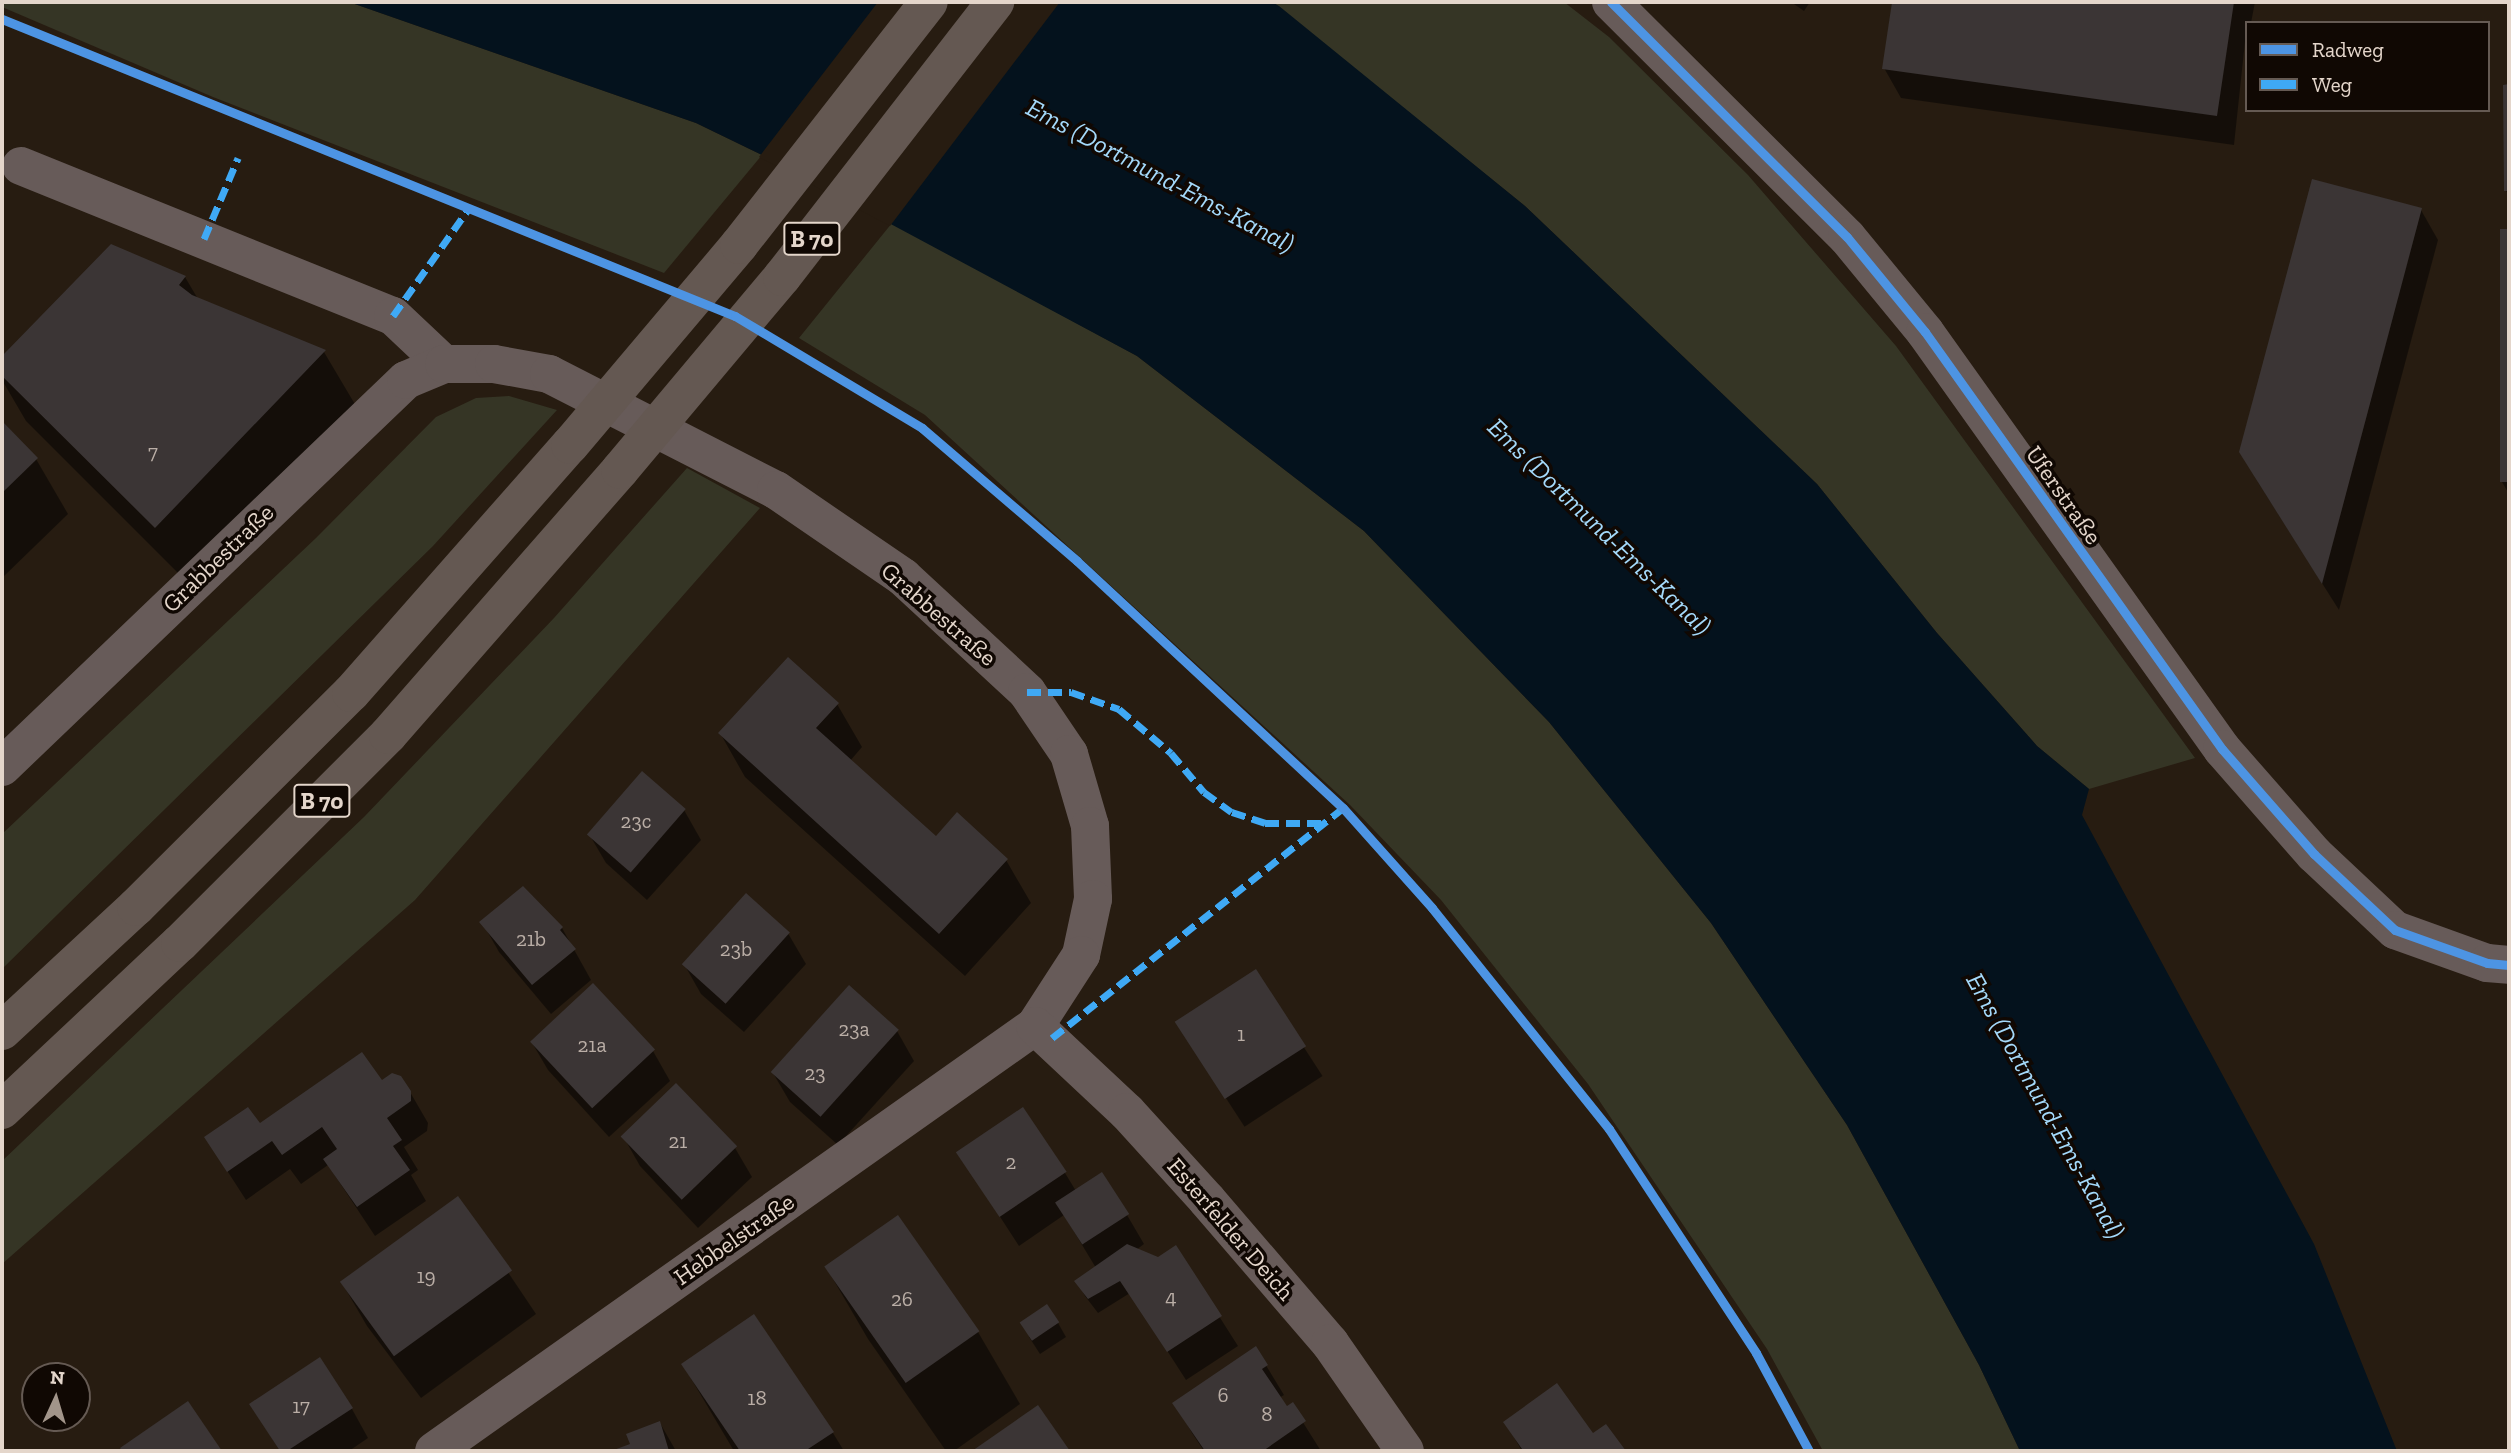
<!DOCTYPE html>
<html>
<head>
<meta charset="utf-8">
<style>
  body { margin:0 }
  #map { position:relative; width:2511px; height:1453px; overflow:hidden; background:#271c11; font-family:"Zilla Slab",serif }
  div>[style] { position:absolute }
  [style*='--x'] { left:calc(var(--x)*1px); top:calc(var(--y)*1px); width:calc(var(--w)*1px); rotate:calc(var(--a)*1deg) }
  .green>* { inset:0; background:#353525 }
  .water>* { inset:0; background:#04121d }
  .pier>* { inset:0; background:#271c11 }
  .shadow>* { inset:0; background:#0007; transform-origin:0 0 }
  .building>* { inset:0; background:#3b3535; transform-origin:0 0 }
  .minor>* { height:38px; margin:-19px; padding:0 19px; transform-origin:19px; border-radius:19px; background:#675b59 }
  .highway>* { height:38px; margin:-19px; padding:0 19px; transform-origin:19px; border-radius:19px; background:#645852 }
  .highway-bridge>* { height:38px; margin:-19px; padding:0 19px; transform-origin:19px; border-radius:19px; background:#645852 }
  .quiet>* { height:7px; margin-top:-3.5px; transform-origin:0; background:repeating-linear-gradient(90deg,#3fa9f5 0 14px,transparent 0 21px) }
  .cycleway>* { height:9px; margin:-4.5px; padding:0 4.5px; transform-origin:4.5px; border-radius:4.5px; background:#4d94e3 }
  span { translate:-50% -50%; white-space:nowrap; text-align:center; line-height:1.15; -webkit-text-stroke:7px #100803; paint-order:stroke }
  .number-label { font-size:21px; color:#baaea6 }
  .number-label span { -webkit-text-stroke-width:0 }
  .shield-label span { padding:2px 5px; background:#100803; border:2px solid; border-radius:5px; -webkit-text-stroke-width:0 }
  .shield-label { font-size:23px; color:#e4d6cb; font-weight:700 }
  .street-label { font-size:24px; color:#e4d6cb }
  .water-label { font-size:26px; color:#a4d9fa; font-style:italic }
  .frame { position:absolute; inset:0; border:4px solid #e4d6cb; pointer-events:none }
  .legend { position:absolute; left:2245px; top:21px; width:245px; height:91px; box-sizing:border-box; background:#100803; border:2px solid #655a53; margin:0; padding:9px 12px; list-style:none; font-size:21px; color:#e4d6cb }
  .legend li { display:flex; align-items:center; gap:14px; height:35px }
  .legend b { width:35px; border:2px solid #655a53 }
  .north { position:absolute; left:21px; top:1362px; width:70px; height:70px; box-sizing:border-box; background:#100803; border:2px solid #655a53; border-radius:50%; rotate:4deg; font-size:19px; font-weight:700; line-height:28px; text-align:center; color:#e4d6cb }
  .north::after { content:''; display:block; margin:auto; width:24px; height:32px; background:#a2958a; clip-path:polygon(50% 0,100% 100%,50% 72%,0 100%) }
</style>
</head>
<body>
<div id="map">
  <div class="green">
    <div style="clip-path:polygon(2px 2px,349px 2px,696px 123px,762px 155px,664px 273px,213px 97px,2px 7px)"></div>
    <div style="clip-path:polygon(1272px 2px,1564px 2px,1609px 37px,1748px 175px,1896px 346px,2195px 758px,2089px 789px,2037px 746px,1937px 633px,1817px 484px,1525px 206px)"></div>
    <div style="clip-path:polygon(892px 223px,1137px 356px,1364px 531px,1549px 722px,1711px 923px,1847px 1125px,1979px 1365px,2020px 1451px,1823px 1451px,1767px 1349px,1588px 1084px,1441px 900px,1350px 805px,925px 415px,799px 338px)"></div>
    <div style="clip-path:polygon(509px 396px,557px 410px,433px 546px,2px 969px,2px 834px,316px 538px,436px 417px,476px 398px)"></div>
    <div style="clip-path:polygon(687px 468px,760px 508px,415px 900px,2px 1264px,2px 1161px,364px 817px,554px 618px)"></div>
  </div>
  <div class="water">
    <div style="clip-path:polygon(349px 2px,1272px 2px,1279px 6px,1525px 206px,1817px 484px,1937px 633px,2037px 746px,2089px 789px,2082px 815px,2314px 1244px,2397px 1451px,2020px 1451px,1979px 1365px,1847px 1125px,1711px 923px,1549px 722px,1364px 531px,1137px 356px,762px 155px,696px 123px)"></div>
  </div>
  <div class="pier">
    <div style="clip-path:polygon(878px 2px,1060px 2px,890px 226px,759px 157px)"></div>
  </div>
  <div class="shadow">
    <div style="clip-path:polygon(1791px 2px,1810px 2px,1804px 11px)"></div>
    <div style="clip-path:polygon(1892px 2px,2255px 2px,2251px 23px,2247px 23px,2234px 145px,1901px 98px,1884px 68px)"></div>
    <div style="clip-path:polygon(2504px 86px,2509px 86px,2509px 196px,2506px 191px)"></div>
    <div style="clip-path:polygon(2421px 210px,2438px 240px,2339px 610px,2258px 482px)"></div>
    <div style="clip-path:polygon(2501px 231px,2509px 231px,2509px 494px,2502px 482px)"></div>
    <div style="clip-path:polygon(112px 246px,185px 277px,198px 299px,324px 352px,356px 406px,187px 582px,26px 421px,2px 380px,2px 358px)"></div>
    <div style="clip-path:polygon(2px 423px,36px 459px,68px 514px,2px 578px)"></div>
    <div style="clip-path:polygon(837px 704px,862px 747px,850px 761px,936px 838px,1006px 860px,1031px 903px,965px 976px,745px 777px,720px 733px)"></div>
    <div style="clip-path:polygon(684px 810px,701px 840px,647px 900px,606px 863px,589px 834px)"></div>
    <div style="clip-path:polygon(746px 895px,789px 935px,806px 964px,744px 1032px,701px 994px,684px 964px)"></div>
    <div style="clip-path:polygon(482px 922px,562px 928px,591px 980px,551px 1014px,499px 952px)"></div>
    <div style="left:1255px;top:972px;width:124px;height:93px;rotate:57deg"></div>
    <div style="clip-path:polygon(897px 1031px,914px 1061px,838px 1145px,790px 1102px,773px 1073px)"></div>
    <div style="clip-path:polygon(531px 1041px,653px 1051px,670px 1081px,609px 1137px,548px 1070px)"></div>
    <div style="clip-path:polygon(382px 1083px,410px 1092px,428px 1123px,427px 1131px,404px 1147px,418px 1170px,411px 1175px,426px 1201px,375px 1236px,328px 1165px,301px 1184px,290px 1169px,246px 1200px,206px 1138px,259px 1126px)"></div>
    <div style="clip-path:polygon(623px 1136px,735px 1148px,752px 1177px,698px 1228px,640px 1166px)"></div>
    <div style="clip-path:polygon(958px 1152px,1065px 1173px,1076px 1191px,1127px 1215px,1144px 1244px,1136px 1250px,1158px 1258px,1175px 1247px,1238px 1346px,1186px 1380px,1130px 1293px,1098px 1313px,1085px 1296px,1077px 1281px,1096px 1268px,1064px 1215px,1019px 1246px)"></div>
    <div style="clip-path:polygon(458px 1198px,536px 1314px,421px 1398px,367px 1326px,342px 1283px)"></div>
    <div style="clip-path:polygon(826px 1267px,978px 1332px,1020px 1404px,954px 1451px,946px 1451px,868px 1339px)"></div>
    <div style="clip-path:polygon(1058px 1323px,1066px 1337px,1040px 1354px,1029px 1337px)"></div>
    <div style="clip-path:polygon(1256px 1349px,1284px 1395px,1279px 1398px,1286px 1408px,1292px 1405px,1321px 1451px,1204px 1451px,1192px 1433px,1175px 1403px)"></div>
    <div style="clip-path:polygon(683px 1365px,833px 1433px,844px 1451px,734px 1451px)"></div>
    <div style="clip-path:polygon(251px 1405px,352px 1409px,368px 1438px,349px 1451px,280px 1451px)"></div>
    <div style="clip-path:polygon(1505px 1422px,1592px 1436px,1606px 1427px,1624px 1451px,1522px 1451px)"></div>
    <div style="clip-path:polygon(660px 1423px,676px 1451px,616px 1451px,632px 1445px)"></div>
  </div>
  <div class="building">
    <div style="clip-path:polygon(1892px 2px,2234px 2px,2217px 116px,1882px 69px)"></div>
    <div style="clip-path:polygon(2509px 84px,2509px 191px,2504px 191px,2503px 85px)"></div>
    <div style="clip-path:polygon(2312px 179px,2422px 208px,2322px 584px,2239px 452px)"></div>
    <div style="left:2500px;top:229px;width:9px;height:253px"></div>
    <div style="clip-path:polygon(111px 244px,186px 276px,179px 285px,192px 295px,326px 350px,155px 528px,2px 376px,2px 356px)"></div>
    <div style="clip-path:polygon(2px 421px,38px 458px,2px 493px)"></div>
    <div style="clip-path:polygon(788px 657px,839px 703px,816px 728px,936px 836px,957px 812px,1008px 859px,939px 934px,718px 733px)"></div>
    <div style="left:642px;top:771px;width:58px;height:84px;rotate:41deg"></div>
    <div style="clip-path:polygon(523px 886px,563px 927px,560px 930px,576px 949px,532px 985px,479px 922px)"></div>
    <div style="left:746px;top:893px;width:59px;height:96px;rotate:42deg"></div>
    <div style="left:1256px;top:969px;width:92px;height:97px;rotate:57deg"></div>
    <div style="left:593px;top:983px;width:91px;height:86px;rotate:47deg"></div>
    <div style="left:849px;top:985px;width:67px;height:117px;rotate:42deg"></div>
    <div style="clip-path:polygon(362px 1052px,382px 1080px,392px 1073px,401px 1076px,411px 1091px,411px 1101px,387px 1118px,402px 1140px,393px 1146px,410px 1170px,357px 1207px,323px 1159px,337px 1149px,322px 1127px,282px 1155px,272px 1141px,227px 1172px,204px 1137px,248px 1107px,260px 1123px)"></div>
    <div style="left:676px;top:1083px;width:88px;height:77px;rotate:46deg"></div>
    <div style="left:1023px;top:1107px;width:78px;height:81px;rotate:56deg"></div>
    <div style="left:1102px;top:1172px;width:50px;height:56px;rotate:57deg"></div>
    <div style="left:458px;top:1196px;width:92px;height:146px;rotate:54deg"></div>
    <div style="left:898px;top:1215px;width:142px;height:90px;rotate:55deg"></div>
    <div style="clip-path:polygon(1127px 1244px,1158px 1257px,1176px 1245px,1222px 1316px,1167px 1352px,1120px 1281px,1088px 1299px,1074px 1281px)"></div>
    <div style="left:1047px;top:1304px;width:22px;height:33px;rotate:56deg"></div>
    <div style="clip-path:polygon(754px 1314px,834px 1432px,805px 1451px,740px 1451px,681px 1364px)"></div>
    <div style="clip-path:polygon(1256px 1346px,1268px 1365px,1262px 1369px,1287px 1406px,1293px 1402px,1306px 1421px,1263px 1451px,1205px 1451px,1172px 1403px)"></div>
    <div style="clip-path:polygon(320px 1357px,353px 1408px,287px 1451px,280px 1451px,249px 1404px)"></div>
    <div style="clip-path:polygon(1557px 1383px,1593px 1433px,1606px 1424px,1626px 1451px,1519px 1451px,1522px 1449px,1503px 1422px)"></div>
    <div style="clip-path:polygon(188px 1401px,222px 1451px,122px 1451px,120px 1448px)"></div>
    <div style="clip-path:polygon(1038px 1405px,1070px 1451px,972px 1451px)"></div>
    <div style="clip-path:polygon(660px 1421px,669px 1451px,611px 1451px,630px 1444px,626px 1434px)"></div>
  </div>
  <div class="minor">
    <div style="--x:1611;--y:2;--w:333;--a:44.9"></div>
    <div style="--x:1847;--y:237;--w:123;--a:50.6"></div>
    <div style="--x:1925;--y:332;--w:512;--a:54.54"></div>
    <div style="--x:2222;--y:749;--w:140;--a:48.8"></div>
    <div style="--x:2314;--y:854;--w:111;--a:43.2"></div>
    <div style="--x:2395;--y:930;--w:98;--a:19.7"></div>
    <div style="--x:2487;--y:963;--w:22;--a:5"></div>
    <div style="--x:21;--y:166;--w:401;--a:22"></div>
    <div style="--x:393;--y:316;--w:70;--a:43.3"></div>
    <div style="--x:2;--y:767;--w:559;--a:-43.77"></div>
    <div style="--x:406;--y:380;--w:41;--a:-22.8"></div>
    <div style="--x:444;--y:364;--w:50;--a:0"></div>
    <div style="--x:494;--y:364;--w:56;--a:10.3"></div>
    <div style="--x:549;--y:374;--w:255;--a:27.1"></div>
    <div style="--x:776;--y:490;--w:154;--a:34.4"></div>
    <div style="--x:903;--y:577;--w:169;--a:42.8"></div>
    <div style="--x:1027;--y:692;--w:75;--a:55.9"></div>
    <div style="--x:1069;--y:754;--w:75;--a:73.7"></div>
    <div style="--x:1090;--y:826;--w:73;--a:87.6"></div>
    <div style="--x:1093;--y:899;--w:57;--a:102.1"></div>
    <div style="--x:1081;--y:955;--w:85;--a:122.9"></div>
    <div style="--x:1035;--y:1026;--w:736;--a:144.73"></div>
    <div style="--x:1035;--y:1026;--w:126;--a:43.1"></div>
    <div style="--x:1127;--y:1112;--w:119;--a:47.7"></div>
    <div style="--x:1207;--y:1200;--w:189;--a:49.3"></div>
    <div style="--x:1330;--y:1343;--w:131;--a:55.2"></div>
  </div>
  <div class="highway">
    <div style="--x:2;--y:1031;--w:183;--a:-42.8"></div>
    <div style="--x:136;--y:907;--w:303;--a:-44.9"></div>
    <div style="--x:351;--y:693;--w:331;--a:-48.6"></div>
    <div style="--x:2;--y:1110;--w:244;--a:-43.2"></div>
    <div style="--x:180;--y:943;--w:294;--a:-45"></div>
    <div style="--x:388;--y:735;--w:352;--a:-48.8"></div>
  </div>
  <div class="highway-bridge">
    <div style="--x:570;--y:445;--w:262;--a:-49.8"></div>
    <div style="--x:739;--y:245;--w:308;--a:-52"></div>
    <div style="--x:620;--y:470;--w:252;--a:-50"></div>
    <div style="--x:782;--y:277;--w:348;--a:-52.2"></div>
  </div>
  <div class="quiet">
    <div style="--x:204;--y:239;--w:88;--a:-67.2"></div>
    <div style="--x:393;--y:316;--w:133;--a:-54.8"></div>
    <div style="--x:1027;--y:692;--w:44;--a:0"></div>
    <div style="--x:1071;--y:692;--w:51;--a:19.5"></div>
    <div style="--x:1119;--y:709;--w:68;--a:40.2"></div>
    <div style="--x:1171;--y:753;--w:51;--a:49.8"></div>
    <div style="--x:1204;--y:792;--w:34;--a:36"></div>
    <div style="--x:1232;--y:812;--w:35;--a:18"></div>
    <div style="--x:1265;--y:823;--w:56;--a:0"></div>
    <div style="--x:1052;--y:1038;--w:371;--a:-38.3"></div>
  </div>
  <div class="cycleway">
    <div style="--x:1611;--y:2;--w:333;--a:44.9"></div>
    <div style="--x:1847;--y:237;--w:123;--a:50.6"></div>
    <div style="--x:1925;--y:332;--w:512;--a:54.54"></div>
    <div style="--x:2222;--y:749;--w:140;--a:48.8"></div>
    <div style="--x:2314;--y:854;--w:111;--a:43.2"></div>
    <div style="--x:2395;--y:930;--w:98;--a:19.7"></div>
    <div style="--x:2487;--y:963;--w:22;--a:5"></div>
    <div style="--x:2;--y:19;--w:791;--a:22.06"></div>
    <div style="--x:735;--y:316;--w:218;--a:30.9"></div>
    <div style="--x:922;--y:428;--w:204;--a:40.6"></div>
    <div style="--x:1077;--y:561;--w:363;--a:42.9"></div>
    <div style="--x:1343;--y:808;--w:134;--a:48.3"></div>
    <div style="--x:1432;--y:908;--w:283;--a:51.3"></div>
    <div style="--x:1609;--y:1129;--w:268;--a:56.7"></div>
    <div style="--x:1756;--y:1353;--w:111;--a:61.6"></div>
  </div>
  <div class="number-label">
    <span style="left:153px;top:452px">7</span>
    <span style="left:636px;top:821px">23c</span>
    <span style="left:531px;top:939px">21b</span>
    <span style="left:736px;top:949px">23b</span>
    <span style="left:854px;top:1029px">23a</span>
    <span style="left:1241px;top:1034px">1</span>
    <span style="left:592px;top:1045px">21a</span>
    <span style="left:815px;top:1073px">23</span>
    <span style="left:678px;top:1141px">21</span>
    <span style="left:1011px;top:1162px">2</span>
    <span style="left:426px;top:1276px">19</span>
    <span style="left:1171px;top:1297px">4</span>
    <span style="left:902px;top:1299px">26</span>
    <span style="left:1223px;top:1395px">6</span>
    <span style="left:757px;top:1398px">18</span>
    <span style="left:301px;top:1406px">17</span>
    <span style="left:1267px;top:1414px">8</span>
  </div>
  <div class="shield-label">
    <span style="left:812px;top:239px">B 70</span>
    <span style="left:322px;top:801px">B 70</span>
  </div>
  <div class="street-label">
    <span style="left:2064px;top:495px;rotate:55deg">Uferstraße</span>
    <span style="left:218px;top:558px;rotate:-44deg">Grabbestraße</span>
    <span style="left:939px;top:614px;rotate:41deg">Grabbestraße</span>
    <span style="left:1231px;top:1229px;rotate:49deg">Esterfelder Deich</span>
    <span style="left:734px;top:1239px;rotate:-35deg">Hebbelstraße</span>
  </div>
  <div class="water-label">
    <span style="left:1160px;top:176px;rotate:28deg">Ems (Dortmund-Ems-Kanal)</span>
    <span style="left:1599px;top:527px;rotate:44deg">Ems (Dortmund-Ems-Kanal)</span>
    <span style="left:2045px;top:1106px;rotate:61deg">Ems (Dortmund-Ems-Kanal)</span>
  </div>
  <div class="frame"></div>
  <ul class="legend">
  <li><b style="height:9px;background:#4d94e3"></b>Radweg</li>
  <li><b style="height:9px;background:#3fa9f5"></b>Weg</li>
  </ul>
  <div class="north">N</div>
</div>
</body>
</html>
